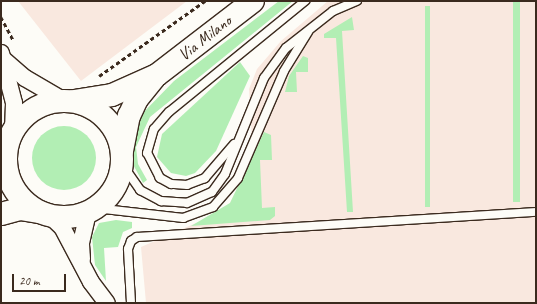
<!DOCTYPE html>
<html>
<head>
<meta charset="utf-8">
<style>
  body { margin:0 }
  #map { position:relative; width:537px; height:304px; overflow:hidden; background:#fdfcf7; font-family:Caveat,sans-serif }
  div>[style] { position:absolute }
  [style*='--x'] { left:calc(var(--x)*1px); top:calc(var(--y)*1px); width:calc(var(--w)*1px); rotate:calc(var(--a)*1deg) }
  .built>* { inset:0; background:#f9e8df }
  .green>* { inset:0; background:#b2eeb4; transform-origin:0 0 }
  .round { border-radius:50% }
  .path>* { height:2.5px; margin-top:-1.25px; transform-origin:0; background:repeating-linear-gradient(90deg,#3b2a1e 0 4px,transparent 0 7px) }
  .roads { filter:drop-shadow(1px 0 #3b2a1e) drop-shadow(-1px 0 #3b2a1e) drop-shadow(0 1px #3b2a1e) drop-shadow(0 -1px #3b2a1e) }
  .lane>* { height:8px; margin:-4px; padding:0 4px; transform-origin:4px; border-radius:4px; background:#fdfcf7 }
  .street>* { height:16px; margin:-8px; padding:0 8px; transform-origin:8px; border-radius:8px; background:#fdfcf7 }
  .secondary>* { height:22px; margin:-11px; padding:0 11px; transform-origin:11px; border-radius:11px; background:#fdfcf7 }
  .secondary>.ring { margin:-11px; padding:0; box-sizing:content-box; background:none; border:22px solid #fdfcf7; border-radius:50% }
  span { translate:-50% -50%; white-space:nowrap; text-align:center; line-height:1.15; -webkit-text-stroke:3.5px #fdfcf7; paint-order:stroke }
  .street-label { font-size:17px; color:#3b2a1e }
  .frame { position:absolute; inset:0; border:2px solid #3b2a1e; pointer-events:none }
  .scale { position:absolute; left:12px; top:274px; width:54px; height:18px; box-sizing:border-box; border:2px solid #3b2a1e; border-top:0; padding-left:5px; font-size:12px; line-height:14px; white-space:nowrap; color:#3b2a1e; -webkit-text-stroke:3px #fdfcf7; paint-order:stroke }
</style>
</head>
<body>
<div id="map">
  <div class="built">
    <div style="clip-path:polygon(18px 1px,187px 1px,81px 81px)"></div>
    <div style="clip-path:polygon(328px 1px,536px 1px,536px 303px,146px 303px,141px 247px,212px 216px,230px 203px,253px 157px,249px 89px,257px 69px,281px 41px)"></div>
  </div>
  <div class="green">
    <div style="clip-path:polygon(279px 1px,293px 1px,150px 117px,136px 147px,138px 164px,147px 180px,143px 183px,128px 155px,138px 118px,174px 81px)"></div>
    <div style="left:513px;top:1px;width:7px;height:201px"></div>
    <div style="left:425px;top:6px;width:5px;height:201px"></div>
    <div style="clip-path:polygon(352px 17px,354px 30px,342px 31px,353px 212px,347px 212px,336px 38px,324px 38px,324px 34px)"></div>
    <div style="clip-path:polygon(303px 56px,308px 58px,308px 72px,296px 72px,297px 92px,285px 92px,289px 76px)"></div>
    <div style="clip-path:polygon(240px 62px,250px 76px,216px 151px,195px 173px,186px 176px,171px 173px,157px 157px,162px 134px)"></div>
    <div class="round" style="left:32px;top:126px;width:64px;height:64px"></div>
    <div style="clip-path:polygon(264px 132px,271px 135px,272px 160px,260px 160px,262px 208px,275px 207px,275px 216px,270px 220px,191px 226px,230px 203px)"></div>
    <div style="clip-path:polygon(116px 220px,132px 222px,132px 228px,123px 232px,118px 247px,104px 248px,106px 281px,95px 265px,92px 237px,99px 223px)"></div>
  </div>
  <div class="path">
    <div style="--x:1;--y:17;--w:26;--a:62"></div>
    <div style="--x:99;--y:76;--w:130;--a:-35.3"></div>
  </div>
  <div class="roads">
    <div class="lane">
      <div style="--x:234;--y:144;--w:45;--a:130.5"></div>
      <div style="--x:205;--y:178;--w:19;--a:159"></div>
      <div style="--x:187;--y:185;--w:16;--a:-176"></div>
      <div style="--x:171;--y:184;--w:13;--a:-151"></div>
      <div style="--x:160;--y:178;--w:28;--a:-117"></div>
      <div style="--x:147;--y:153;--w:25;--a:-74"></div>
      <div style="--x:154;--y:129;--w:23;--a:-49"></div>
      <div style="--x:169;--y:112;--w:176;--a:-39.2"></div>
      <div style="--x:122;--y:164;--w:32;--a:55"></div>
      <div style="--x:140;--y:190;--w:24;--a:28"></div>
      <div style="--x:161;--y:201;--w:26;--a:4"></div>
      <div style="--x:187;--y:203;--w:27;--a:-24"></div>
      <div style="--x:212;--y:192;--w:22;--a:-54"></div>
      <div style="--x:225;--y:174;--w:104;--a:-67.9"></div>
      <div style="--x:264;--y:78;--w:37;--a:-54"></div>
      <div style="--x:286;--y:48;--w:60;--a:-38.2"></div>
      <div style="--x:333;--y:11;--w:26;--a:-23"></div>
      <div style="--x:95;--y:208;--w:89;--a:6.5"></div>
      <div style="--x:183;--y:218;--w:32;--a:-20"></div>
      <div style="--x:213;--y:207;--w:38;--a:-49"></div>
      <div style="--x:238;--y:178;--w:116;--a:-66.7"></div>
      <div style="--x:284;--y:71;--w:46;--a:-58.4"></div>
      <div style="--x:131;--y:303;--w:54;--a:-93.2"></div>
      <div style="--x:128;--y:249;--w:9;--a:-69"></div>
      <div style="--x:131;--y:241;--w:7;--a:-34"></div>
      <div style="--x:137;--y:237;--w:400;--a:-3.6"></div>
    </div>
    <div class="street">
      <div style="--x:1;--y:53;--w:52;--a:75.4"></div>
      <div style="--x:14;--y:103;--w:27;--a:92"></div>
      <div style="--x:3;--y:59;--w:29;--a:41"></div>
      <div style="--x:25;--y:78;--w:44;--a:30.1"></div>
      <div style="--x:50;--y:216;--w:16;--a:43"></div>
      <div style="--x:62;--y:227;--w:62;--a:62.2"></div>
      <div style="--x:91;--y:282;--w:26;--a:53"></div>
      <div style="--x:82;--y:259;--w:16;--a:-94"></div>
      <div style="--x:81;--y:243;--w:32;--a:-77"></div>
    </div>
    <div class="secondary">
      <div class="ring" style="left:6px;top:101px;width:94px;height:94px"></div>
      <div style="--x:74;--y:101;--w:38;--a:-9"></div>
      <div style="--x:112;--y:95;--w:49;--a:-24"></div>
      <div style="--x:157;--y:75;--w:121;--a:-37.6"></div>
      <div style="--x:122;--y:151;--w:36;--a:-79"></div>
      <div style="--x:129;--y:116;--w:19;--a:-65"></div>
      <div style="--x:137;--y:99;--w:27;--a:-51"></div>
      <div style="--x:1;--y:214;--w:20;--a:-15"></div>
      <div style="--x:20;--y:209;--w:20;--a:9"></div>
    </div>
  </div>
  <div class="street-label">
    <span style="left:205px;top:38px;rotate:-38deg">Via Milano</span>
  </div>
  <div class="frame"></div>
  <div class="scale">20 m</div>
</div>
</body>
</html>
